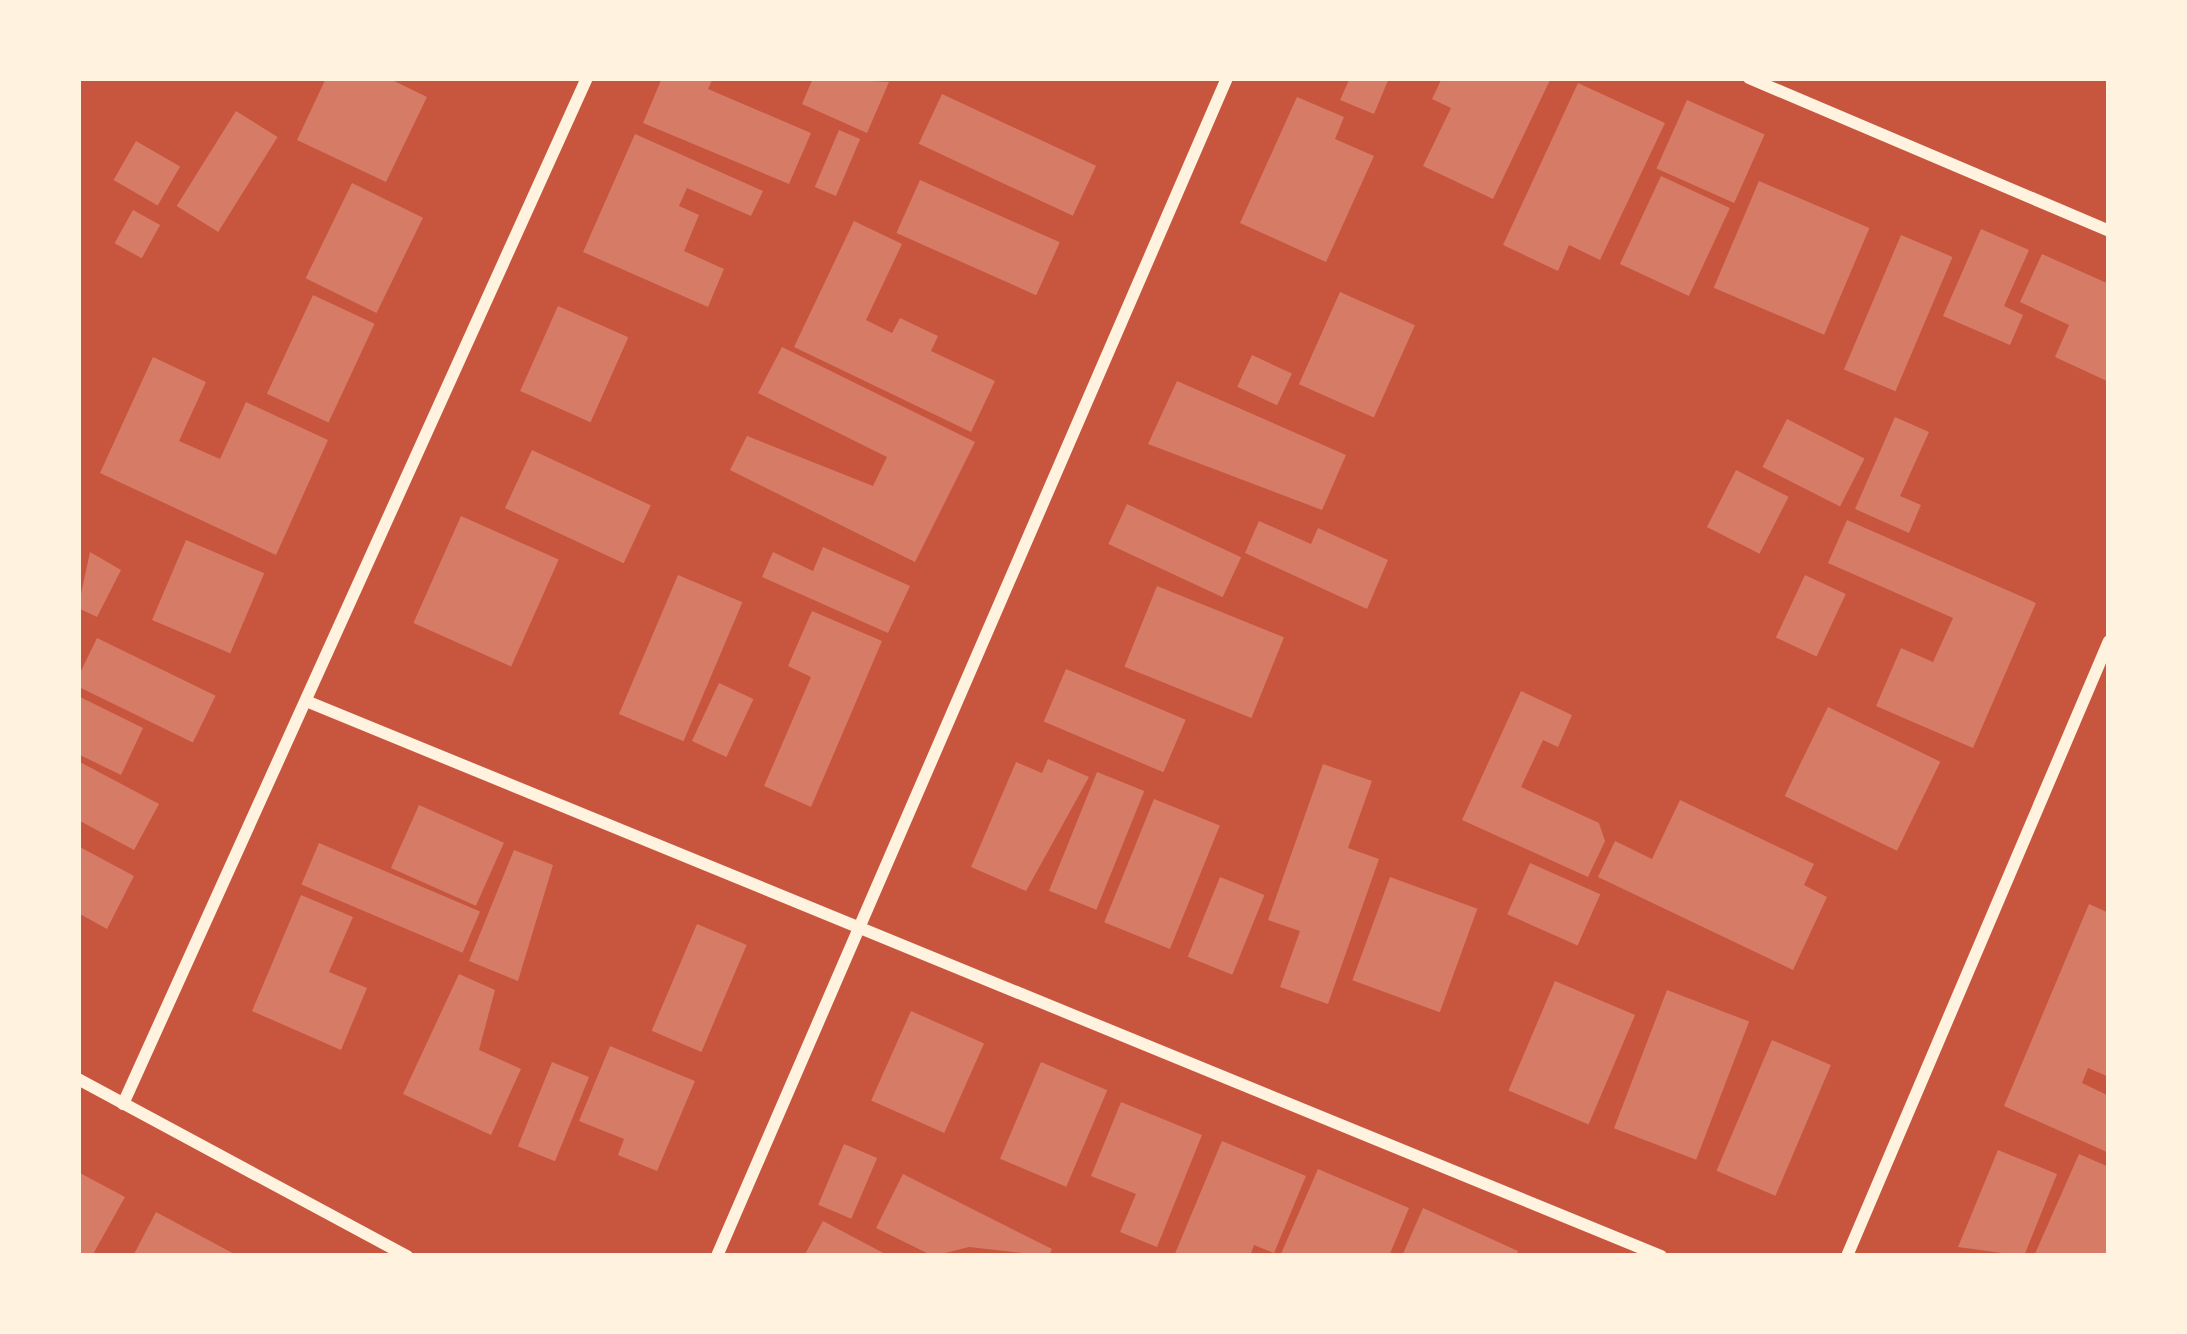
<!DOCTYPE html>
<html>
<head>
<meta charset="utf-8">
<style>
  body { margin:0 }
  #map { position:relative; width:2187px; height:1334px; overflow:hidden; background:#c8553d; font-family:"Fira Sans",sans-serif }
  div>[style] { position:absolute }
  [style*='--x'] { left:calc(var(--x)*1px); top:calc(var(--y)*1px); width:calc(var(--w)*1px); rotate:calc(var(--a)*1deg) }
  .building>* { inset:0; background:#d67c66; transform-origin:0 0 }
  .minor>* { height:12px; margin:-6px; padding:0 6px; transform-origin:6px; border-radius:6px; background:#fff3e0 }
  span { translate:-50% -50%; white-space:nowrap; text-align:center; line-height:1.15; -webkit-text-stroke:12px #fff3e0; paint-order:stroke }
  .frame { position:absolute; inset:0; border:81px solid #fff3e0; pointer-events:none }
</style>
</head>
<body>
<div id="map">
  <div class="building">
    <div style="clip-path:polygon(326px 78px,388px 78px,427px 97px,386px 182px,297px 140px)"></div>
    <div style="clip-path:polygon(662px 78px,713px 78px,708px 89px,811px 133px,789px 184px,643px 123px)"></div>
    <div style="clip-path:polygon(813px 78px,889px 82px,867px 133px,802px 104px)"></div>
    <div style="clip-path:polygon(1350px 78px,1389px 78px,1374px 114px,1340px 100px)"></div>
    <div style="clip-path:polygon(1442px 78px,1551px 78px,1493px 199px,1423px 166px,1451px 108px,1432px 99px)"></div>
    <div style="clip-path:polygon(1578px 83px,1665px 123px,1600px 260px,1569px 245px,1558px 271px,1503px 245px)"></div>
    <div style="left:942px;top:94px;width:170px;height:55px;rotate:25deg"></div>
    <div style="clip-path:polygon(1297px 97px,1344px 117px,1335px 139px,1374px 156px,1326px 262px,1240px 223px)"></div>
    <div style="left:1687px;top:100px;width:85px;height:75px;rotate:24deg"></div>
    <div style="left:236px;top:111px;width:49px;height:112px;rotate:32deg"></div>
    <div style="left:839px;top:130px;width:23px;height:62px;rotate:23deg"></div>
    <div style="clip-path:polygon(635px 134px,763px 191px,751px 216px,687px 188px,679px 206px,699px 215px,684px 251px,724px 269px,708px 307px,583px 252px)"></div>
    <div style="left:136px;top:141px;width:51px;height:45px;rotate:30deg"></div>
    <div style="left:1661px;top:176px;width:76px;height:97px;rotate:25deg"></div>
    <div style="left:920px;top:180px;width:153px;height:58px;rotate:24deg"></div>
    <div style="left:1759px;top:181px;width:120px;height:116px;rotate:23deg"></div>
    <div style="left:352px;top:183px;width:79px;height:106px;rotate:26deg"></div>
    <div style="left:133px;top:210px;width:31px;height:38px;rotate:29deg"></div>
    <div style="clip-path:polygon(854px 221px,902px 244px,866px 320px,892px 333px,900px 318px,938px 336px,931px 351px,995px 381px,971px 432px,794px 347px)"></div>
    <div style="clip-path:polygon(1981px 229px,2029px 250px,2004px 306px,2023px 315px,2010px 345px,1943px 316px)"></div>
    <div style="left:1901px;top:235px;width:56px;height:146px;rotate:23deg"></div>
    <div style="clip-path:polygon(2042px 254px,2109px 284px,2109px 382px,2055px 357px,2069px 325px,2020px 302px)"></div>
    <div style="left:1340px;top:292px;width:82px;height:101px;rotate:24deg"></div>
    <div style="left:313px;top:295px;width:68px;height:109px;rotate:25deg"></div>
    <div style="left:558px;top:306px;width:77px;height:93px;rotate:24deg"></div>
    <div style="clip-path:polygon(782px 347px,975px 442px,915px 562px,730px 470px,747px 436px,873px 486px,887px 457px,758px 393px)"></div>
    <div style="left:1252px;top:355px;width:44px;height:35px;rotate:25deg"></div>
    <div style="clip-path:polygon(153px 357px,206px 382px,179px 441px,220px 459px,246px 402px,328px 440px,276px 555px,100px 473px)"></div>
    <div style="clip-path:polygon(1177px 381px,1346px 455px,1322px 510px,1148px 444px)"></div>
    <div style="clip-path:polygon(1895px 417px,1929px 432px,1900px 496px,1921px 505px,1909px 533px,1855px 509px)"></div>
    <div style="left:1787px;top:419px;width:87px;height:54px;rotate:27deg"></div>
    <div style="left:532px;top:450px;width:131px;height:64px;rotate:25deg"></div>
    <div style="left:1736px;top:470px;width:59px;height:64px;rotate:27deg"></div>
    <div style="left:1127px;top:504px;width:126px;height:44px;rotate:25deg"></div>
    <div style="left:461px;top:516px;width:107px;height:117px;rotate:24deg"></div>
    <div style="clip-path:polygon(1847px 520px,2036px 603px,1973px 748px,1876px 706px,1901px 648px,1933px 662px,1953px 618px,1828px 563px)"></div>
    <div style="clip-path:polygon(1259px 521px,1311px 544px,1318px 528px,1388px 560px,1367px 609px,1245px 553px)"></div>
    <div style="left:186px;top:540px;width:85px;height:87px;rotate:23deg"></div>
    <div style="clip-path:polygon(823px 547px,910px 586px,888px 633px,762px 577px,773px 552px,813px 571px)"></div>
    <div style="clip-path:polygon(90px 552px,121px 570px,97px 617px,78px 608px)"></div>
    <div style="left:678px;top:575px;width:70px;height:151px;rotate:23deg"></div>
    <div style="left:1805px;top:575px;width:45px;height:69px;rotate:25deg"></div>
    <div style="left:1157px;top:586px;width:137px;height:87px;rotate:22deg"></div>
    <div style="clip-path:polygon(812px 611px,882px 641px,811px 807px,764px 786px,811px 677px,788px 666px)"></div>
    <div style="left:97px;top:638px;width:132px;height:52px;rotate:26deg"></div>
    <div style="left:1066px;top:669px;width:130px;height:57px;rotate:23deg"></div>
    <div style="left:719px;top:683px;width:38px;height:64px;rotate:25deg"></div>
    <div style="clip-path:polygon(1521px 691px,1572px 715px,1558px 747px,1543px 740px,1521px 787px,1599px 823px,1605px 841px,1588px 877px,1462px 820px)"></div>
    <div style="clip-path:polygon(78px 696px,143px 728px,121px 775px,78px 754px)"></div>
    <div style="left:1828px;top:707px;width:125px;height:99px;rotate:26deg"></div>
    <div style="clip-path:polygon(1048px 759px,1089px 777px,1026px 891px,971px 867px,1016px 762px,1042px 773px)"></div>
    <div style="clip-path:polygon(78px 761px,159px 804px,134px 850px,78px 820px)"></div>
    <div style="clip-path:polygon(1323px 764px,1372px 781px,1348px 848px,1379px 859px,1328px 1004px,1280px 987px,1300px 931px,1268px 920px)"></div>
    <div style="left:1097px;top:772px;width:51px;height:128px;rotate:22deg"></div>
    <div style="left:1154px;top:799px;width:71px;height:133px;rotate:22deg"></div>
    <div style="clip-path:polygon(1680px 800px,1814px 864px,1804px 885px,1827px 897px,1793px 970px,1598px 877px,1615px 841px,1652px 859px)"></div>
    <div style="left:419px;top:805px;width:93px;height:69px;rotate:24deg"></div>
    <div style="left:319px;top:843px;width:175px;height:45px;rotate:23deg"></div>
    <div style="clip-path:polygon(78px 846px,134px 876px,107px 929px,78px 913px)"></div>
    <div style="clip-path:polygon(514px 850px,553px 865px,518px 981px,469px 961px)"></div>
    <div style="left:1530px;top:863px;width:77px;height:56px;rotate:24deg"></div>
    <div style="left:1220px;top:877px;width:48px;height:86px;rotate:22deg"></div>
    <div style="left:1390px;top:877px;width:93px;height:110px;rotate:20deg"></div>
    <div style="clip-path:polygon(301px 895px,353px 917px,329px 972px,367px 988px,341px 1050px,252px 1011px)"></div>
    <div style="clip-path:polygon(2089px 904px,2109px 913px,2109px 1077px,2088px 1068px,2082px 1083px,2109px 1096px,2109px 1153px,2004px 1106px)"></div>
    <div style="left:697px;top:924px;width:54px;height:116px;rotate:23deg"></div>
    <div style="clip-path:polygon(459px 974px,495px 990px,479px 1050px,521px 1069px,491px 1135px,403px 1094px)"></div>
    <div style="left:1555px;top:981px;width:87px;height:119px;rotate:23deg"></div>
    <div style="left:1667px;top:990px;width:88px;height:148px;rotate:21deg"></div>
    <div style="left:911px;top:1011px;width:80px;height:98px;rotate:24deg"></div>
    <div style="left:1772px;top:1040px;width:64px;height:142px;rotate:23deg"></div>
    <div style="clip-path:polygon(610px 1046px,695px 1081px,657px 1171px,618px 1155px,624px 1139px,579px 1121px)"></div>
    <div style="left:552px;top:1062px;width:40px;height:91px;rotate:22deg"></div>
    <div style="left:1041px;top:1062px;width:72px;height:105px;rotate:23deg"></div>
    <div style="clip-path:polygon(1121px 1102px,1202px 1135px,1157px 1247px,1120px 1232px,1136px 1194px,1091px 1176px)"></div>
    <div style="clip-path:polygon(1222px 1141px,1306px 1176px,1274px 1253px,1254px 1245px,1250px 1256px,1174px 1256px)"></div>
    <div style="left:844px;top:1144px;width:36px;height:66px;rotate:23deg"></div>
    <div style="clip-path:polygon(1998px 1150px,2057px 1174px,2024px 1256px,1958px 1247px)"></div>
    <div style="clip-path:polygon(2079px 1154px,2109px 1167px,2109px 1256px,2034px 1256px)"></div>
    <div style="clip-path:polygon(1318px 1169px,1409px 1208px,1389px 1256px,1280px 1256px)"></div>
    <div style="clip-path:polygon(78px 1172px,125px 1197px,92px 1256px,78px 1256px)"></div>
    <div style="clip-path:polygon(903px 1174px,1052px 1249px,1049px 1256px,969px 1247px,933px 1256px,876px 1228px)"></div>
    <div style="clip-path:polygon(1423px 1208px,1518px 1251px,1516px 1256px,1402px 1256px)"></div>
    <div style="clip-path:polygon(156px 1212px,238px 1256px,133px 1256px)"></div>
    <div style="clip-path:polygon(823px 1221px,889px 1256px,804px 1256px)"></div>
  </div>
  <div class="minor">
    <div style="--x:1749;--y:78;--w:391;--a:23"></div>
    <div style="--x:311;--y:703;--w:1459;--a:22.28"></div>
    <div style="--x:78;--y:1079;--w:374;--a:28.3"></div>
    <div style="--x:123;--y:1104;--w:1126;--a:-65.67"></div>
    <div style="--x:717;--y:1256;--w:1284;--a:-66.59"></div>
    <div style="--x:1847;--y:1256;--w:668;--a:-66.93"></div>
  </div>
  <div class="frame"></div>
</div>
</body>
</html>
